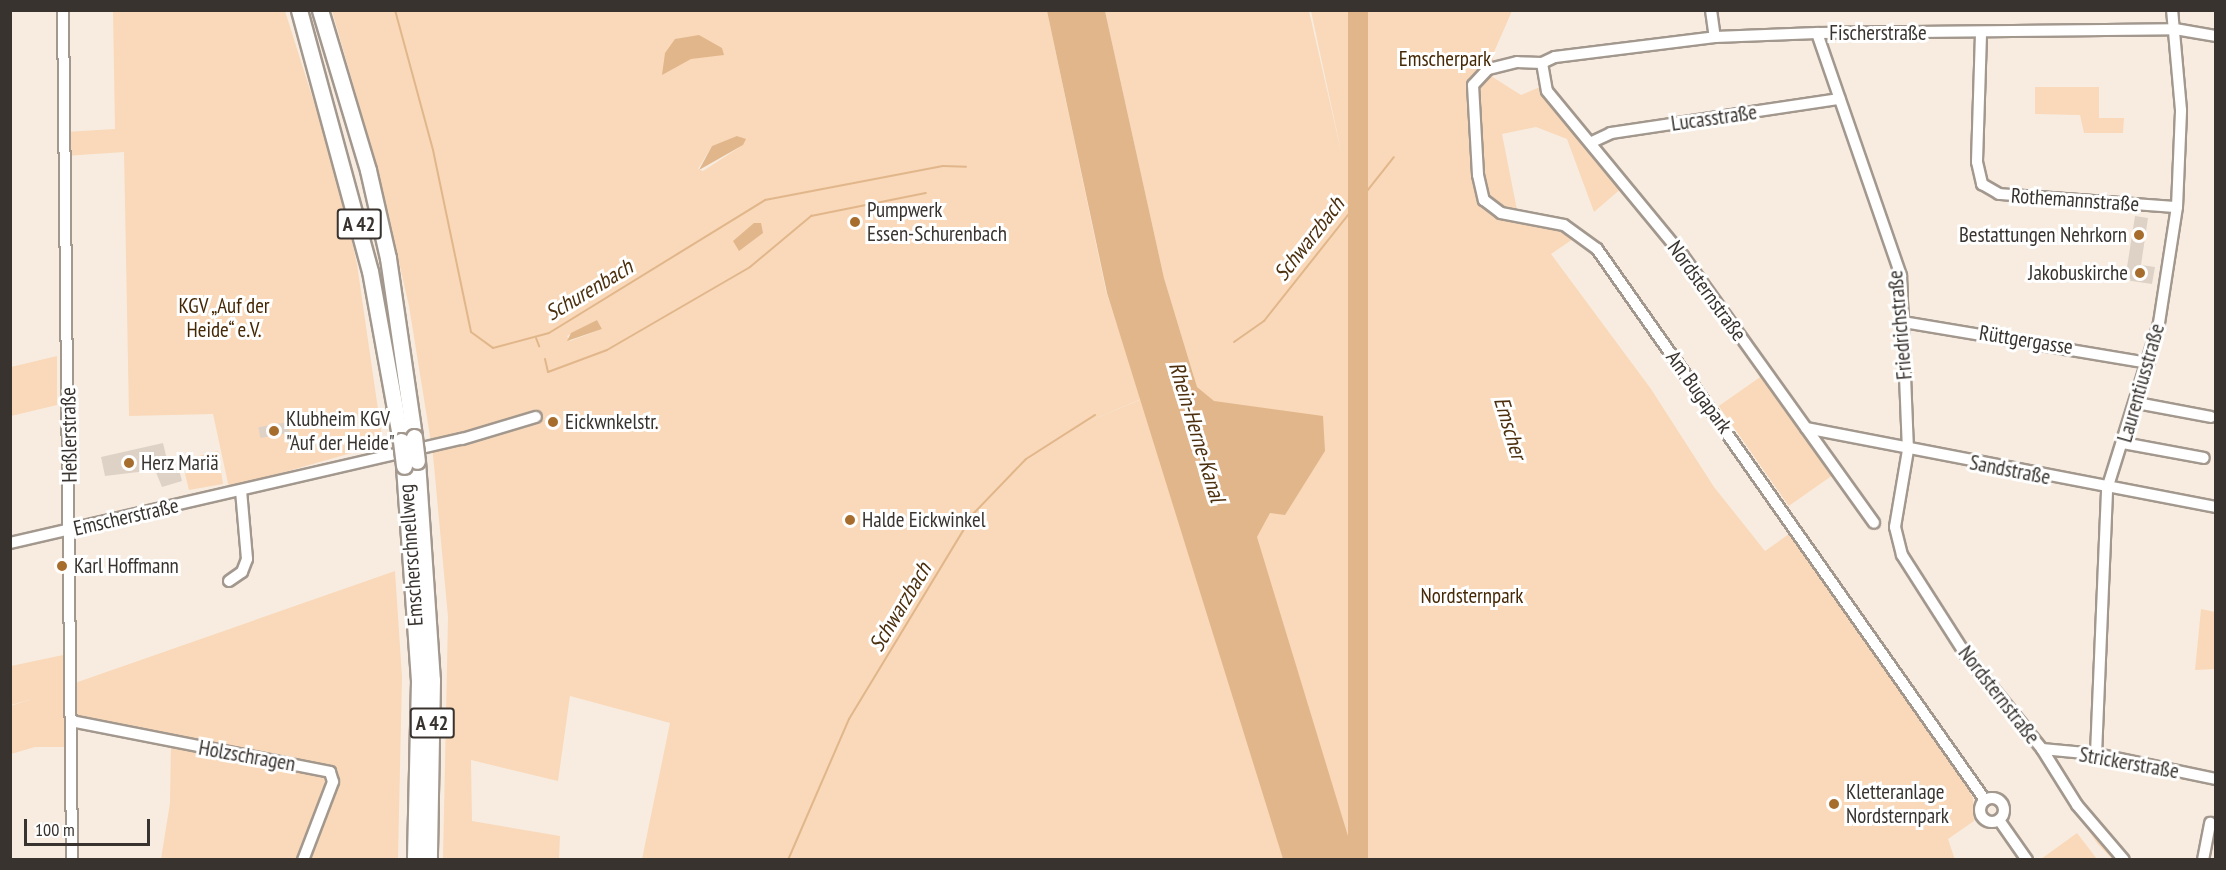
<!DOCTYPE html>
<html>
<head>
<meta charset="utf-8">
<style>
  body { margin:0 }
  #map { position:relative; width:2226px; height:870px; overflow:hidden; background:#f8ece0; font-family:"PT Sans Narrow",sans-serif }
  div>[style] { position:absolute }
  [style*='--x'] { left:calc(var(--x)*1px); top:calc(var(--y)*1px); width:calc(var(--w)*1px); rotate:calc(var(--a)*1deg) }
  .green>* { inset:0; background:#f9d9b9; transform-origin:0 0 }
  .water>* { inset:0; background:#e1b68b; transform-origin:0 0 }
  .stream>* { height:2px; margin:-1px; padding:0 1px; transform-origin:1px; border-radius:1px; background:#e1b68b }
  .building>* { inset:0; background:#ded2c7; transform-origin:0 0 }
  .roads { filter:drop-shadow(2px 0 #a3988e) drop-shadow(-2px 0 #a3988e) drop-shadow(0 2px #a3988e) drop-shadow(0 -2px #a3988e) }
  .minor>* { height:10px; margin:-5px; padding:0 5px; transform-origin:5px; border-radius:5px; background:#fff }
  .minor>.ring { margin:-5px; padding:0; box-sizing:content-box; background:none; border:10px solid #fff; border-radius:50% }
  .highway>* { height:15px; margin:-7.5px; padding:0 7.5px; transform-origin:7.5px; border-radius:7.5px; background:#fff }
  .bridges { filter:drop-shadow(2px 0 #a3988e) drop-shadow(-2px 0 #a3988e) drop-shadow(0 2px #a3988e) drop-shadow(0 -2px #a3988e) }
  .highway-bridge>* { height:15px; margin:-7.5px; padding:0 7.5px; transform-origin:7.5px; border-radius:7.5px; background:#fff }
  .dots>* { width:16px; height:16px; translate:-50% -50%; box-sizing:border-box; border:3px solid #fff; border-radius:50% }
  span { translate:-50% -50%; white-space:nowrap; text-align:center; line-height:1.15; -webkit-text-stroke:6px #fff; paint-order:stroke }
  .shield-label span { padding:2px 4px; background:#fff; border:2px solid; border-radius:4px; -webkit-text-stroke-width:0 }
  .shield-label { font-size:20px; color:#38332f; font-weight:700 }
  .street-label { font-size:21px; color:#38332f }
  .park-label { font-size:21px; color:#452805 }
  .poi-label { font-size:21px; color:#38332f }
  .left { translate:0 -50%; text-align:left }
  .right { translate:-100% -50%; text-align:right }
  .water-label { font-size:22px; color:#4c2f0d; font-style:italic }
  .frame { position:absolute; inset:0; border:12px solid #38332f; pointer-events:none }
  .scale { position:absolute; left:24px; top:819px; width:126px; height:27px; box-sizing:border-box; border:3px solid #38332f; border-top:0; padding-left:8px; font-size:18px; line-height:21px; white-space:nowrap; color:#38332f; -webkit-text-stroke:4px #fff; paint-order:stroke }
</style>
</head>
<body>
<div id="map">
  <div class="green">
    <div style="clip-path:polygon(evenodd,569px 10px,1047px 11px,1106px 291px,1141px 399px,1059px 434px,1194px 377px,1164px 278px,1105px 11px,1309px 11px,1343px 160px,1311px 11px,1512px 11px,1494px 52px,1491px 76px,1521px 95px,1540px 87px,1623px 187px,1594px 212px,1567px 139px,1536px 127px,1502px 134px,1519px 220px,1559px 227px,1576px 237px,1551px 254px,1651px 389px,1714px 487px,1765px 551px,1789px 534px,1794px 523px,1937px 730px,1973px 798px,1974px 821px,1948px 839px,1955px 860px,642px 859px,670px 723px,570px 696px,558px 781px,471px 760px,472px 821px,560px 836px,559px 859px,443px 859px,448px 617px,433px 455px,409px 306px,377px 167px,332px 11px,569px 10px,739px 136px,743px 145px,703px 171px,698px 169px,712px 146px,739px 136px,569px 10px,597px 320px,602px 329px,570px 341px,567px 336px,597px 320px)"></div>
    <div style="clip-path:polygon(113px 11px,285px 11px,337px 175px,357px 264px,383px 444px,229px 488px,213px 414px,129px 416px,124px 152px,65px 156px,65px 132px,115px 129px)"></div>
    <div style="clip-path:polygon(2035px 87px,2099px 87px,2099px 118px,2124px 118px,2123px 133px,2084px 133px,2080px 115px,2035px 114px)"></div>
    <div style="clip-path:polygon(57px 356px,57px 405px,11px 416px,11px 367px)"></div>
    <div style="left:1763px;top:375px;width:122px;height:54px;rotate:55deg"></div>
    <div style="clip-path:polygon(218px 451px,223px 484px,189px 490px,185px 474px,191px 458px)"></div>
    <div style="clip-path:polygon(395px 571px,402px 677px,398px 859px,161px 859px,170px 803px,171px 742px,72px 716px,72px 684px)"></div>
    <div style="clip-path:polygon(2201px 609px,2215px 612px,2215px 669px,2195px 670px)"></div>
    <div style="clip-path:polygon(63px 655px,69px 747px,35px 747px,11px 754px,10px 706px,36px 698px,11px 705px,11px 666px)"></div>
    <div style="clip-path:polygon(2039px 758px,2079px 813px,2119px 859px,2112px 859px,2097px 843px)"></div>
    <div style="clip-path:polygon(2077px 833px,2097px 859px,2041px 859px)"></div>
  </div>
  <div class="water">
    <div style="clip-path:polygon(1047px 11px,1105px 11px,1164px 278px,1197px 387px,1214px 401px,1323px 416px,1325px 451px,1285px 515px,1270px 513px,1257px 537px,1355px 859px,1283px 859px,1107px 293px)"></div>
    <div style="left:1348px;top:11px;width:20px;height:888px"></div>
    <div style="clip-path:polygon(699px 35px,722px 48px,724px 55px,691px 59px,662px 75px,665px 53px,675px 39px)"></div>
    <div style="clip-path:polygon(737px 136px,746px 139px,743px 145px,699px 170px,712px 146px)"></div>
    <div style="clip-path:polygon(754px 223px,761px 223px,763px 233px,739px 251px,733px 241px)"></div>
    <div style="clip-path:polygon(597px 320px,602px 329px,567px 341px,571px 333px)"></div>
  </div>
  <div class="stream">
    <div style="--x:395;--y:10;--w:145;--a:74.8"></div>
    <div style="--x:433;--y:150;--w:186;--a:78.2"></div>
    <div style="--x:471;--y:332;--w:27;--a:36"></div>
    <div style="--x:493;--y:348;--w:58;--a:-15"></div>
    <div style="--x:549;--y:333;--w:254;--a:-31.6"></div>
    <div style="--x:765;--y:200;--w:181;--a:-10.8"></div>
    <div style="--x:943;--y:166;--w:23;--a:2"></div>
    <div style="--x:536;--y:338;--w:9;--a:69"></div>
    <div style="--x:1234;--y:342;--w:37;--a:-35"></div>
    <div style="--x:1264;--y:321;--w:209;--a:-51.6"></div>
    <div style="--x:545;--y:359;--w:13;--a:77"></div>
    <div style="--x:548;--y:372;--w:63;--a:-20.4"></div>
    <div style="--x:607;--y:350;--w:165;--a:-30.1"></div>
    <div style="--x:750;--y:267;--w:80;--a:-39.9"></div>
    <div style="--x:811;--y:216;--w:117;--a:-11.3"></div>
    <div style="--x:788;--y:860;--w:154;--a:-66.6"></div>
    <div style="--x:849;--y:719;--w:241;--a:-58.8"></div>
    <div style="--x:974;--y:513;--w:75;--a:-46.1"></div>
    <div style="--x:1026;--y:459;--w:82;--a:-32.5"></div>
  </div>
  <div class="building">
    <div style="clip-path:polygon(2135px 216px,2148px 218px,2141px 265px,2155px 267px,2152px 284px,2125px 280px)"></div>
    <div style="left:288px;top:422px;width:11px;height:30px;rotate:80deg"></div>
    <div style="clip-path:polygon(163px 443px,169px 468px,178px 466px,182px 481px,162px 487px,155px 470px,105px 476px,101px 457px)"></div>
  </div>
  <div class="roads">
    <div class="minor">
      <div style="--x:63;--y:10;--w:850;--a:89.39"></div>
      <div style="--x:1711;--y:10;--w:27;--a:82"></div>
      <div style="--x:1817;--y:33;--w:257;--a:70.9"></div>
      <div style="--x:1901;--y:276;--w:174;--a:87.7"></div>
      <div style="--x:1908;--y:450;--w:78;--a:99.6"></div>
      <div style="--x:1895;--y:527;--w:29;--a:76"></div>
      <div style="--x:1902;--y:555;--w:119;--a:57.4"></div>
      <div style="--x:1966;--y:655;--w:121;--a:51"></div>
      <div style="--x:2042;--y:749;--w:66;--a:58"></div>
      <div style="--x:2077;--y:805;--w:72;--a:49.5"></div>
      <div style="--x:1981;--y:34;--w:128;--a:91.8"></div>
      <div style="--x:1977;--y:162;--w:23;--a:77"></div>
      <div style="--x:1982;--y:184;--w:20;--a:30"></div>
      <div style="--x:1999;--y:194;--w:178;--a:4.2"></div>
      <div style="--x:1542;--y:63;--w:25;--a:-178"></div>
      <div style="--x:1517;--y:62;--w:30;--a:166"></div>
      <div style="--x:1488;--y:69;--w:22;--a:133"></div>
      <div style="--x:1473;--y:85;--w:90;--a:86.8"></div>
      <div style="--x:1478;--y:175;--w:26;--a:77"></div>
      <div style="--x:1484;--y:200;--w:21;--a:37"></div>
      <div style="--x:1501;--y:213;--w:64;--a:10.8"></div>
      <div style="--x:1564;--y:225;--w:41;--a:36"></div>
      <div style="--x:1597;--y:249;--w:674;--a:54.85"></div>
      <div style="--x:1542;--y:63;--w:14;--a:-25"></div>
      <div style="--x:1555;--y:57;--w:161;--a:-7.1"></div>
      <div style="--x:1715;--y:37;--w:102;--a:-2.2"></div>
      <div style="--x:1817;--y:33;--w:358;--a:-0.6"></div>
      <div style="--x:2175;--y:29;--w:42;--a:9.7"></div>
      <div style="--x:1542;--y:63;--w:28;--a:80"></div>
      <div style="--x:1547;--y:91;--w:214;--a:50.5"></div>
      <div style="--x:1683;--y:256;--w:328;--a:54.4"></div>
      <div style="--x:1592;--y:142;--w:21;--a:-25"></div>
      <div style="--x:1611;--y:133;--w:231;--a:-8.5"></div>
      <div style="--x:1903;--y:322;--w:249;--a:9.5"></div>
      <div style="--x:2137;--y:403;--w:75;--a:10.7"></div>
      <div style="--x:1806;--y:428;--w:418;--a:10.9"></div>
      <div style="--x:2123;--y:443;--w:82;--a:10.5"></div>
      <div style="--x:10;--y:543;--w:464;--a:-13"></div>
      <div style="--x:462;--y:439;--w:77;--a:-16.6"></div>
      <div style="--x:229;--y:581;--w:16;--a:-35"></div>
      <div style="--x:242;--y:572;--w:14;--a:-69"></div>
      <div style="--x:247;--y:559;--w:68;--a:-95"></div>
      <div style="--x:71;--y:721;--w:264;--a:11.1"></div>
      <div style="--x:330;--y:772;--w:10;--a:73"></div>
      <div style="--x:333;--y:782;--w:84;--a:111"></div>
      <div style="--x:2042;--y:749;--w:54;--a:5.3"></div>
      <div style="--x:2096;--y:754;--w:123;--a:11.8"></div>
      <div style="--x:2096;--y:754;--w:265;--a:-87.6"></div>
      <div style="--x:2107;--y:489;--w:174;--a:-72.6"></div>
      <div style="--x:2159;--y:323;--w:117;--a:-81.2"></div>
      <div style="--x:2177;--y:207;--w:97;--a:-87.6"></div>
      <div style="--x:2181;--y:110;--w:100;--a:-95.1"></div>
      <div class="ring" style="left:1980px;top:798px;width:14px;height:14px"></div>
      <div style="--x:1999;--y:820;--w:49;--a:55"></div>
      <div style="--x:2203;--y:860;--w:38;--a:-79"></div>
    </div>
    <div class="highway">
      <div style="--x:299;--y:10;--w:270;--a:74.8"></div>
      <div style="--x:370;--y:271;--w:173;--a:79.7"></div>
      <div style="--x:320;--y:10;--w:167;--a:73.3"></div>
      <div style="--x:368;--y:170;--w:90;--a:77.2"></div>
      <div style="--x:388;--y:258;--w:181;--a:81.7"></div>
      <div style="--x:417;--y:461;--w:220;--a:86.1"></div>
      <div style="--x:432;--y:680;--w:180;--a:91"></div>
      <div style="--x:404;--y:466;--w:216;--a:86"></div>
      <div style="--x:419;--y:681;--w:179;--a:91.3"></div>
    </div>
  </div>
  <div class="bridges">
    <div class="highway-bridge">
      <div style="--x:414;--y:437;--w:24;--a:83"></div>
      <div style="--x:401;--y:441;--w:25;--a:83"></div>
    </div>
  </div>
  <div class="dots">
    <div style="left:855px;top:222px;background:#a66d2c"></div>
    <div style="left:2139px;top:235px;background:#a66d2c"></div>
    <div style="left:2140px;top:273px;background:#a66d2c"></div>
    <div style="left:553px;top:422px;background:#a66d2c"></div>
    <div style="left:274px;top:431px;background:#a66d2c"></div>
    <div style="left:129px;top:463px;background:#a66d2c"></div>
    <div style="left:850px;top:520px;background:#a66d2c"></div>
    <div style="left:62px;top:566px;background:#a66d2c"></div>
    <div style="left:1834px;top:804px;background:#a66d2c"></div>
  </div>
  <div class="shield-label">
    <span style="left:359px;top:224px">A 42</span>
    <span style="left:432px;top:723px">A 42</span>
  </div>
  <div class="street-label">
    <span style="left:1878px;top:33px">Fischerstraße</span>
    <span style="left:1714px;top:118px;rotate:-8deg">Lucasstraße</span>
    <span style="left:2075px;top:200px;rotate:4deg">Rothemannstraße</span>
    <span style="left:1707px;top:291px;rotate:54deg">Nordsternstraße</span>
    <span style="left:1900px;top:325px;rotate:-95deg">Friedrichstraße</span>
    <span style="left:2026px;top:340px;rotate:9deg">Rüttgergasse</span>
    <span style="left:2141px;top:383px;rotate:-74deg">Laurentiusstraße</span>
    <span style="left:1699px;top:392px;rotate:54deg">Am Bugapark</span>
    <span style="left:69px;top:435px;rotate:-91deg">Heßlerstraße</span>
    <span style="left:2010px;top:470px;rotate:11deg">Sandstraße</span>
    <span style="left:126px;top:517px;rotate:-13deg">Emscherstraße</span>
    <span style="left:411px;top:555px;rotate:-94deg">Emscherschnellweg</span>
    <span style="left:1999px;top:695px;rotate:52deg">Nordsternstraße</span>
    <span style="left:247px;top:756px;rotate:10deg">Holzschragen</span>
    <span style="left:2129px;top:763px;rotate:10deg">Strickerstraße</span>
  </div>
  <div class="park-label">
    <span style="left:1445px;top:59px">Emscherpark</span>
    <span style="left:224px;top:318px">KGV „Auf der<br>Heide“ e.V.</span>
    <span style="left:1472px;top:596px">Nordsternpark</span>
  </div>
  <div class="poi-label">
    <span class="left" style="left:867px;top:222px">Pumpwerk<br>Essen-Schurenbach</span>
    <span class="right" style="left:2127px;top:235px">Bestattungen Nehrkorn</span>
    <span class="right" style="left:2128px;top:273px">Jakobuskirche</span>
    <span class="left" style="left:286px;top:431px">Klubheim KGV<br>"Auf der Heide"</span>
    <span class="left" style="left:565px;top:422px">Eickwnkelstr.</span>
    <span class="left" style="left:141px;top:463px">Herz Mariä</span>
    <span class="left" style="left:862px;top:520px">Halde Eickwinkel</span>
    <span class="left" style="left:74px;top:566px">Karl Hoffmann</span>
    <span class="left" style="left:1846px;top:804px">Kletteranlage<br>Nordsternpark</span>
  </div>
  <div class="water-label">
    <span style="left:1309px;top:239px;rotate:-52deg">Schwarzbach</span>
    <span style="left:589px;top:290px;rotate:-31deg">Schurenbach</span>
    <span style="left:1510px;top:428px;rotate:73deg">Emscher</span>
    <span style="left:1197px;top:432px;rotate:73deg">Rhein-Herne-Kanal</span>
    <span style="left:900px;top:607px;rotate:-59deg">Schwarzbach</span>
  </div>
  <div class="frame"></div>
  <div class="scale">100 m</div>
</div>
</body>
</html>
